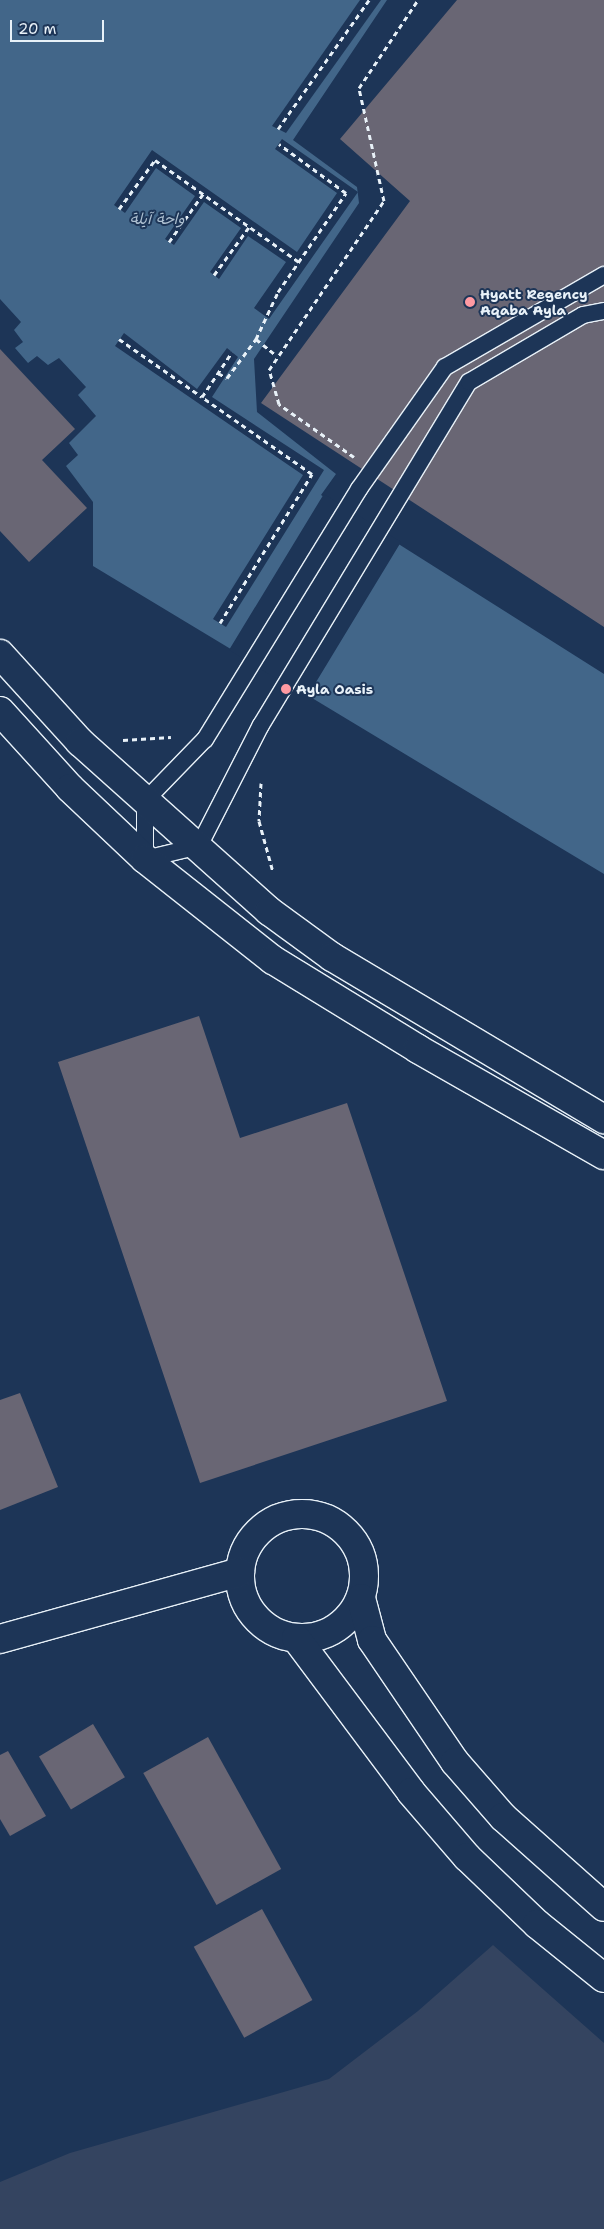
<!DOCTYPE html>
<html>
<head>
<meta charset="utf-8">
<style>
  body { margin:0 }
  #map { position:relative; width:604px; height:2229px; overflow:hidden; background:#1d3557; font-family:"Shantell Sans","Playpen Sans Arabic",sans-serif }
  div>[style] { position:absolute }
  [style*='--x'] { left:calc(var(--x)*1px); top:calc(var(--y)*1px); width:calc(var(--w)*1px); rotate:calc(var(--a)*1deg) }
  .built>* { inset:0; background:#344460 }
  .water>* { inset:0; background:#426689 }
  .pier>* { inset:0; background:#1d3557 }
  .building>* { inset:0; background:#696674; transform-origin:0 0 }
  .path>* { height:3px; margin-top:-1.5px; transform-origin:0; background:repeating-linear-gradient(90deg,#e8f1f8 0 5px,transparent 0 9px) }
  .roads { filter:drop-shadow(1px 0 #e8f1f8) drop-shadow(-1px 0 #e8f1f8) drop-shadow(0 1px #e8f1f8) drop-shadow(0 -1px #e8f1f8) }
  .service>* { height:16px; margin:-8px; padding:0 8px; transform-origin:8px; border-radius:8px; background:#1d3557 }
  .minor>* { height:28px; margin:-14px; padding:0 14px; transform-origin:14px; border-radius:14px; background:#1d3557 }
  .minor>.ring { margin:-14px; padding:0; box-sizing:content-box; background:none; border:28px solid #1d3557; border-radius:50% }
  .tertiary>* { height:28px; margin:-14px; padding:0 14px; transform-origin:14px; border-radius:14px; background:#1d3557 }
  .dots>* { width:14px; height:14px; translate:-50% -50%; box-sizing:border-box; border:2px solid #1d3557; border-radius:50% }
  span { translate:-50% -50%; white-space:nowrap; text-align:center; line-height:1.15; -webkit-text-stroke:4px #1d3557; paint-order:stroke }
  .poi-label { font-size:14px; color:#e8f1f8; font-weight:700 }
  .left { translate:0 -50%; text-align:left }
  .water-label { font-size:15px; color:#aec0d1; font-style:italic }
  .scale { position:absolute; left:10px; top:20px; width:94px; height:22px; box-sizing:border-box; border:2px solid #e8f1f8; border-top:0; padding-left:6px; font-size:15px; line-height:18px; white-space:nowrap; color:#e8f1f8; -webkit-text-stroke:4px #1d3557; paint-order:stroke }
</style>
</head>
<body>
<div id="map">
  <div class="built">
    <div style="clip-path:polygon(493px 1945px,604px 2043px,604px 2229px,0 2229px,0 2182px,70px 2153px,329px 2079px,418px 2011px)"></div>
  </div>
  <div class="water">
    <div style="clip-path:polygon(0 0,387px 0,293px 140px,357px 187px,359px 203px,254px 359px,257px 412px,336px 474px,321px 495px,604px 674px,604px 874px,93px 566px,93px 502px,66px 466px,78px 455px,69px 443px,96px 416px,78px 395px,86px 387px,59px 358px,48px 365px,37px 356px,28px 363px,15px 348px,23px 342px,14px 330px,21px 322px,0 299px)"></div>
  </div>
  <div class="pier">
    <div style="clip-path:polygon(360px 0,381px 0,286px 133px,272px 126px)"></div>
    <div style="clip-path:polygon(282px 139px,358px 192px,269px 319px,254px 308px,286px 262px,248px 236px,219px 279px,210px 272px,241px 228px,204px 202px,174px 245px,165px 239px,195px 196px,156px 168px,125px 213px,114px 205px,152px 150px,297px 252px,337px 193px,275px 149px)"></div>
    <div style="clip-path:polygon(124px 333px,197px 389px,227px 348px,238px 357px,212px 397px,324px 470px,226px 627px,213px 619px,303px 475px,115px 346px)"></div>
    <div style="clip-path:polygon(336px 474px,324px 494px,401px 542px,307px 697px,229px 650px)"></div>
  </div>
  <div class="building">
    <div style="clip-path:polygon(457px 0,604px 0,604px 627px,261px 403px,410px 201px,340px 139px)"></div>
    <div style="clip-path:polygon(0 349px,75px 429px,42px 460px,87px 508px,29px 562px,0 531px)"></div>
    <div style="clip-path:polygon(199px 1016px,240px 1138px,347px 1103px,447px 1401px,200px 1483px,58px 1062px)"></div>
    <div style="clip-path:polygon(20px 1393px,58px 1487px,0 1510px,0 1400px)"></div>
    <div style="left:93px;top:1724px;width:62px;height:63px;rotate:59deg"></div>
    <div style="left:208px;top:1737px;width:151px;height:74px;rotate:61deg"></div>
    <div style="clip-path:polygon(8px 1751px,46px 1816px,10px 1836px,0 1819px,0 1755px)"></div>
    <div style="left:262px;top:1909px;width:104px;height:78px;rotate:61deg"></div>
  </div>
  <div class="path">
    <div style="--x:278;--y:129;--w:158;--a:-54.8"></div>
    <div style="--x:119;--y:209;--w:61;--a:-53.7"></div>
    <div style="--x:155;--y:160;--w:176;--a:35.3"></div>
    <div style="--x:169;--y:242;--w:59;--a:-54.7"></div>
    <div style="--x:214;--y:275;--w:59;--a:-53.9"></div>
    <div style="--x:119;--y:339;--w:101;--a:34.9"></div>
    <div style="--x:256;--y:339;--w:26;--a:39"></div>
    <div style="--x:218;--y:373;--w:10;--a:29"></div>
    <div style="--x:227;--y:378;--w:49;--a:-53.4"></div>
    <div style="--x:256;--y:339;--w:52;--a:-64.9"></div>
    <div style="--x:278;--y:292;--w:120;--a:-55.5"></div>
    <div style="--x:346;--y:193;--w:83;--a:-143.8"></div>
    <div style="--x:354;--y:457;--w:92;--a:-144.8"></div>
    <div style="--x:279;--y:404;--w:35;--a:-106"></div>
    <div style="--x:269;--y:370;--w:204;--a:-55.8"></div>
    <div style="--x:384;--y:201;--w:116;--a:-102.5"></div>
    <div style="--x:359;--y:88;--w:106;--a:-56.2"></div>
    <div style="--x:220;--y:623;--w:175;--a:-58.3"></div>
    <div style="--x:312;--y:474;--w:134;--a:-145"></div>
    <div style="--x:202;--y:397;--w:54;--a:-56.3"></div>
    <div style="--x:123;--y:740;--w:48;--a:-3.6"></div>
    <div style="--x:261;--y:783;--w:38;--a:93"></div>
    <div style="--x:259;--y:821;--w:53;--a:74.6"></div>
  </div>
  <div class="roads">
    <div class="service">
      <div style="--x:604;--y:275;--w:184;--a:149.9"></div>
      <div style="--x:445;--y:367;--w:149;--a:125.2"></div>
      <div style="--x:359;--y:489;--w:294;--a:121.6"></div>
      <div style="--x:205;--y:739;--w:86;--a:134.1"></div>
      <div style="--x:145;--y:801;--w:58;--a:90"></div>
      <div style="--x:145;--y:859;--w:56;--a:-13.5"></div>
      <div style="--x:199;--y:846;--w:136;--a:-62.9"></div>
      <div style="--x:261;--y:725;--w:401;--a:-58.8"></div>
      <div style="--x:469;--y:382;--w:132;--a:-30.4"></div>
      <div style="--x:583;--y:315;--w:21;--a:-11"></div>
    </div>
    <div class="minor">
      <div class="ring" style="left:240px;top:1514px;width:96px;height:96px"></div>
      <div style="--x:361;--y:1598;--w:43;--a:75.3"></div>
      <div style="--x:372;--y:1640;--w:148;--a:55.8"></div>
      <div style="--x:455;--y:1762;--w:73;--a:48.9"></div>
      <div style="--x:503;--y:1817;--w:135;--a:41.7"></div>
      <div style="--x:296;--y:1638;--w:192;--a:53.2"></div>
      <div style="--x:411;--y:1792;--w:86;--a:49.3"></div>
      <div style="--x:467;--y:1857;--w:97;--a:43.7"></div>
      <div style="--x:537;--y:1924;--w:86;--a:38.9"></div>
      <div style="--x:0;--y:1639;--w:249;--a:-15.6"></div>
    </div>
    <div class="tertiary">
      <div style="--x:0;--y:654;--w:119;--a:47.7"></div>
      <div style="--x:80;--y:742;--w:254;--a:41.8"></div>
      <div style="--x:269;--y:911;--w:78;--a:36.1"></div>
      <div style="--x:332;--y:957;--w:317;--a:30.8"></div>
      <div style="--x:0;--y:711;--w:104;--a:47.7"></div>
      <div style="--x:70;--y:788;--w:103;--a:43.4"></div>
      <div style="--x:145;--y:859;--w:163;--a:38.3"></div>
      <div style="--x:273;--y:960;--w:170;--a:31.5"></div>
      <div style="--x:418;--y:1049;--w:214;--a:29.7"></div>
    </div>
  </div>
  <div class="dots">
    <div style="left:470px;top:302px;background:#ff9aa2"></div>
    <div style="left:286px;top:689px;background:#ff9aa2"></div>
  </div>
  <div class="poi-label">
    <span class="left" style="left:480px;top:302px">Hyatt Regency<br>Aqaba Ayla</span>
    <span class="left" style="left:296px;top:689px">Ayla Oasis</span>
  </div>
  <div class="water-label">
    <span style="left:157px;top:220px">واحة آيلة</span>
  </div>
  <div class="scale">20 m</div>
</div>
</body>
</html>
